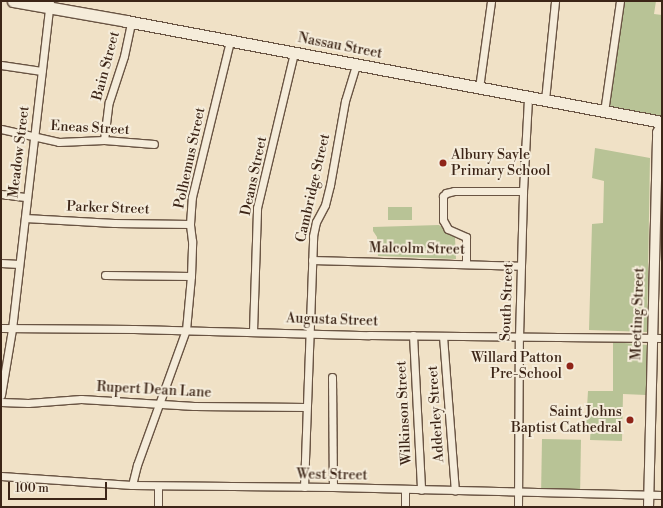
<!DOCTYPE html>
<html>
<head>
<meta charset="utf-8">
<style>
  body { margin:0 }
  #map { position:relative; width:663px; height:508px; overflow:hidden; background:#f0e1c6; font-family:"Libre Bodoni",serif }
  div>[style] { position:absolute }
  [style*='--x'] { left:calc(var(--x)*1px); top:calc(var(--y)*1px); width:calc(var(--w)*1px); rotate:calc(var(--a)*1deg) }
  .green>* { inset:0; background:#b8c396; transform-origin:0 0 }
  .roads { filter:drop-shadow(1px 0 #695443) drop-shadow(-1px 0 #695443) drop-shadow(0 1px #695443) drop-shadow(0 -1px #695443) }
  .minor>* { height:7px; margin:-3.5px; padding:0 3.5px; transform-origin:3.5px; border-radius:3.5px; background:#f5ecda }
  .tertiary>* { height:9px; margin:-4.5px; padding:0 4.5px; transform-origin:4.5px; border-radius:4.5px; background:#f5ecda }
  .secondary>* { height:11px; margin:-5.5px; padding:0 5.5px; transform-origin:5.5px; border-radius:5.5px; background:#f5ecda }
  .dots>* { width:11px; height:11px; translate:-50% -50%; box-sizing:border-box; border:2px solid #f5ecda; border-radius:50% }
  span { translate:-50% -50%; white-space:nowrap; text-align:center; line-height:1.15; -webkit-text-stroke:4px #f5ecda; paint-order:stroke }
  .street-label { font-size:14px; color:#3c2517 }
  .poi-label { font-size:14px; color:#3c2517 }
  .left { translate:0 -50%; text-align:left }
  .right { translate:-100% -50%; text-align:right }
  .frame { position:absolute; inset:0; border:2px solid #3c2517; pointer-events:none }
  .scale { position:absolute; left:8px; top:482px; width:99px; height:18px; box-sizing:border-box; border:2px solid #3c2517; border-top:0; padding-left:5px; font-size:12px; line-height:14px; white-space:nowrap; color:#3c2517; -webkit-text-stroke:3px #f5ecda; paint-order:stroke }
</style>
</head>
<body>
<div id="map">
  <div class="green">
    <div style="clip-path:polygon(625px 1px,656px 1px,654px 14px,662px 15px,662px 117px,609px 106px)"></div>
    <div style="clip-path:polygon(595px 148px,650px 158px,647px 332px,589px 330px,592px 224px,603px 223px,604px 181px,592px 178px)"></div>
    <div style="left:412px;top:207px;width:13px;height:24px;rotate:90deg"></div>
    <div style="clip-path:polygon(439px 225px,455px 237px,456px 259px,378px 256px,377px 237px,373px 231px,373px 227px)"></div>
    <div style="clip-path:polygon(613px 342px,647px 345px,646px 395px,623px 394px,622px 441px,590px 440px,591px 426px,586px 424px,588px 391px,613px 391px)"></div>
    <div style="left:542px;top:439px;width:39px;height:51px;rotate:1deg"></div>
  </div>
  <div class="roads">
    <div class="minor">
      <div style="--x:1;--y:65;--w:41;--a:8.3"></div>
      <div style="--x:479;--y:88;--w:88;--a:-82.1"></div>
      <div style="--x:545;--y:100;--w:100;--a:-84.2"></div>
      <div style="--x:604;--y:112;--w:112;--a:-81.8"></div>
      <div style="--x:1;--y:129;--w:59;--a:12.6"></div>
      <div style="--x:59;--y:142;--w:45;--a:-2.5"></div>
      <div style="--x:104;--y:140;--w:50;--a:4.6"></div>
      <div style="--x:104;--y:140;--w:38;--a:-83"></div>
      <div style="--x:109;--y:102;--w:48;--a:-71.9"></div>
      <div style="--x:124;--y:56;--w:35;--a:-78"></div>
      <div style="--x:1;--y:194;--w:26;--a:7"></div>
      <div style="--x:25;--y:218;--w:89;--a:3.2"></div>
      <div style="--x:114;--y:223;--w:76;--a:0.8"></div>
      <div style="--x:312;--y:260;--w:209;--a:1.6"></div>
      <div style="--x:1;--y:263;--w:18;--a:3"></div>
      <div style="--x:466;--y:263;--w:26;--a:-90"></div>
      <div style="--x:466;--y:237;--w:20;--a:-156"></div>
      <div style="--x:448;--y:229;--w:10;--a:-119"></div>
      <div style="--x:443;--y:220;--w:24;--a:-90"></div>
      <div style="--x:443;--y:196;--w:4;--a:-45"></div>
      <div style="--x:446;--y:193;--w:8;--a:-14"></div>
      <div style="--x:454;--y:191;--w:69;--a:0"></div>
      <div style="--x:105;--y:275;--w:86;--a:0.7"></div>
      <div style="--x:1;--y:328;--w:133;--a:0.4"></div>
      <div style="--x:134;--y:329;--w:235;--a:1.5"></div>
      <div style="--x:369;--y:335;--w:293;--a:0.6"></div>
      <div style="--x:253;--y:331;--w:123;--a:-88.1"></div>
      <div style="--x:257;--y:208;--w:159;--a:-76.6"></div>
      <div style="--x:413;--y:335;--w:155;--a:87"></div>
      <div style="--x:443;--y:336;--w:155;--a:85.6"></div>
      <div style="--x:332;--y:377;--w:110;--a:89.5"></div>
      <div style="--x:1;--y:395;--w:67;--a:-80.5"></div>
      <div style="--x:12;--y:329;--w:330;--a:-83.4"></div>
      <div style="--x:1;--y:402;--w:27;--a:2"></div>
      <div style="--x:28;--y:403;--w:53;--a:-4.3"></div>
      <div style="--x:81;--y:399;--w:113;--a:3.5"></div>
      <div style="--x:194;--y:406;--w:112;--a:0.5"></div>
      <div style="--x:1;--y:476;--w:131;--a:3.9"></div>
      <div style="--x:132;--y:485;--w:201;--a:0.6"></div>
      <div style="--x:333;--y:487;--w:329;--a:1.4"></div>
      <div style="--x:132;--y:485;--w:21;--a:-76"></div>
      <div style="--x:137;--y:465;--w:144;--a:-70.1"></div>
      <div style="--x:186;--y:330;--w:54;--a:-84.7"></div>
      <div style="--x:191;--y:276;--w:35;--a:-88"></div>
      <div style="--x:192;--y:241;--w:17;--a:-97"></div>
      <div style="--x:190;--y:224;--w:27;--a:-86"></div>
      <div style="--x:192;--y:197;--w:161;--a:-76.3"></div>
      <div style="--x:304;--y:487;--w:251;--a:-87.9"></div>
      <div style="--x:313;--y:236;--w:14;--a:-78"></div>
      <div style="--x:316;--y:222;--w:19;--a:-62"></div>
      <div style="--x:325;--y:205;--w:21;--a:-76"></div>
      <div style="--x:330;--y:185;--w:85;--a:-79.9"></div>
      <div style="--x:345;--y:101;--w:39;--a:-73"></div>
      <div style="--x:158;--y:507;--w:21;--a:-90"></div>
      <div style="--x:405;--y:507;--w:17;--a:-90"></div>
      <div style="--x:518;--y:507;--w:170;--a:-89.7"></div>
      <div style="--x:519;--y:337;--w:146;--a:-88.4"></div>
      <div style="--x:523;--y:191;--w:93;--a:-86.9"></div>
    </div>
    <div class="tertiary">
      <div style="--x:648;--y:507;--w:375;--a:-88.6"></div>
      <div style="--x:657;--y:132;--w:10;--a:-61"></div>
    </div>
    <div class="secondary">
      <div style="--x:13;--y:1;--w:115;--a:10"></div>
      <div style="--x:126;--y:21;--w:545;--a:10.67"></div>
    </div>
  </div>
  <div class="dots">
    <div style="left:443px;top:163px;background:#8f2418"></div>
    <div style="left:570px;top:366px;background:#8f2418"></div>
    <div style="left:630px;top:420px;background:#8f2418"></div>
  </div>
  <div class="street-label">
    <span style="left:340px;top:46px;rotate:11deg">Nassau Street</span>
    <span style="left:106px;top:66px;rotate:-75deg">Bain Street</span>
    <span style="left:90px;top:128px;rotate:3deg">Eneas Street</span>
    <span style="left:19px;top:152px;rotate:-83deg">Meadow Street</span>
    <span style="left:190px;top:158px;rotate:-78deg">Polhemus Street</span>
    <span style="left:254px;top:176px;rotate:-78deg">Deans Street</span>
    <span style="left:313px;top:188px;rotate:-77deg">Cambridge Street</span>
    <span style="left:108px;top:208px;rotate:2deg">Parker Street</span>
    <span style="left:417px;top:249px;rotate:1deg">Malcolm Street</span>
    <span style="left:507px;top:302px;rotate:-88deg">South Street</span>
    <span style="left:638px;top:314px;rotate:-88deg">Meeting Street</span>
    <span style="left:332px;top:320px;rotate:2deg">Augusta Street</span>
    <span style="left:154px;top:390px;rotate:3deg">Rupert Dean Lane</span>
    <span style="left:404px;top:413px;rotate:-93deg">Wilkinson Street</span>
    <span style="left:436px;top:414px;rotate:-94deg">Adderley Street</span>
    <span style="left:332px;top:475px;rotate:1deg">West Street</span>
  </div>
  <div class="poi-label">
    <span class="left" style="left:451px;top:163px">Albury Sayle<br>Primary School</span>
    <span class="right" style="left:562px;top:366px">Willard Patton<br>Pre-School</span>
    <span class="right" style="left:622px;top:420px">Saint Johns<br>Baptist Cathedral</span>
  </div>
  <div class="frame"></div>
  <div class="scale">100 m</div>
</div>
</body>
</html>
